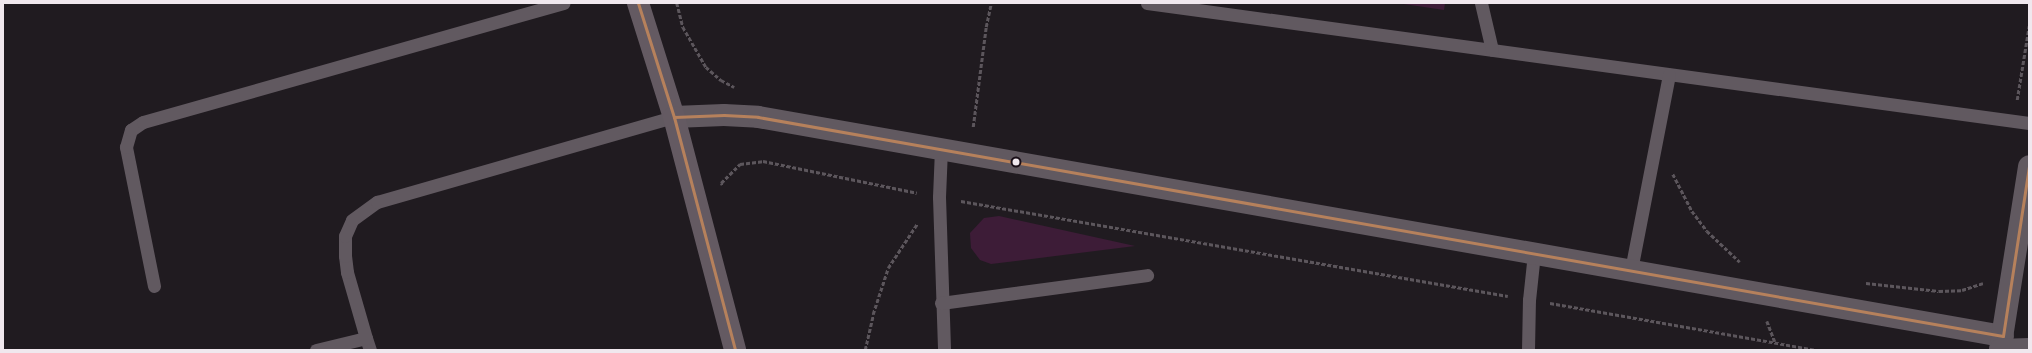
<!DOCTYPE html>
<html>
<head>
<meta charset="utf-8">
<style>
  body { margin:0 }
  #map { position:relative; width:2032px; height:353px; overflow:hidden; background:#201b20; font-family:"DM Sans",sans-serif }
  div>[style] { position:absolute }
  [style*='--x'] { left:calc(var(--x)*1px); top:calc(var(--y)*1px); width:calc(var(--w)*1px); rotate:calc(var(--a)*1deg) }
  .green>* { inset:0; background:#3d1c37 }
  .path>* { height:2.5px; margin-top:-1.25px; transform-origin:0; background:repeating-linear-gradient(90deg,#5c565c 0 4px,transparent 0 6px) }
  .lane>* { height:13px; margin:-6.5px; padding:0 6.5px; transform-origin:6.5px; border-radius:6.5px; background:#615960 }
  .street>* { height:22px; margin:-11px; padding:0 11px; transform-origin:11px; border-radius:11px; background:#615960 }
  .primary>* { height:22px; margin:-11px; padding:0 11px; transform-origin:11px; border-radius:11px; background:#645a62 }
  .bus-1>* { height:3px; margin:-1.5px; padding:0 1.5px; transform-origin:1.5px; border-radius:1.5px; background:#b6815c }
  .dots>* { width:11px; height:11px; translate:-50% -50%; box-sizing:border-box; border:2px solid #1a0f18; border-radius:50% }
  span { translate:-50% -50%; white-space:nowrap; text-align:center; line-height:1.15; -webkit-text-stroke:3.5px #1a0f18; paint-order:stroke }
  .frame { position:absolute; inset:0; border:4px solid #f0e8ee; pointer-events:none }
</style>
</head>
<body>
<div id="map">
  <div class="green">
    <div style="clip-path:polygon(1397px 3px,1445px 3px,1444px 10px)"></div>
    <div style="clip-path:polygon(999px 216px,1135px 246px,991px 264px,980px 260px,971px 248px,970px 233px,984px 218px)"></div>
  </div>
  <div class="path">
    <div style="--x:677;--y:3;--w:25;--a:76"></div>
    <div style="--x:683;--y:27;--w:46;--a:60.1"></div>
    <div style="--x:706;--y:67;--w:20;--a:41"></div>
    <div style="--x:721;--y:80;--w:15;--a:28"></div>
    <div style="--x:2017;--y:100;--w:75;--a:-80.8"></div>
    <div style="--x:973;--y:127;--w:101;--a:-82.6"></div>
    <div style="--x:986;--y:27;--w:25;--a:-78"></div>
    <div style="--x:1673;--y:174;--w:42;--a:62.8"></div>
    <div style="--x:1692;--y:211;--w:25;--a:53"></div>
    <div style="--x:1707;--y:231;--w:45;--a:43.2"></div>
    <div style="--x:722;--y:185;--w:2;--a:-117"></div>
    <div style="--x:721;--y:183;--w:27;--a:-45"></div>
    <div style="--x:740;--y:164;--w:23;--a:-7"></div>
    <div style="--x:763;--y:161;--w:157;--a:11.7"></div>
    <div style="--x:961;--y:201;--w:555;--a:9.85"></div>
    <div style="--x:1866;--y:283;--w:73;--a:6.3"></div>
    <div style="--x:1939;--y:291;--w:23;--a:-2"></div>
    <div style="--x:1962;--y:290;--w:22;--a:-18"></div>
    <div style="--x:1550;--y:303;--w:270;--a:10"></div>
    <div style="--x:1767;--y:321;--w:22;--a:69"></div>
    <div style="--x:865;--y:350;--w:37;--a:-77"></div>
    <div style="--x:873;--y:314;--w:48;--a:-71.9"></div>
    <div style="--x:888;--y:268;--w:53;--a:-56.6"></div>
  </div>
  <div class="lane">
    <div style="--x:1147;--y:3;--w:890;--a:7.75"></div>
    <div style="--x:1481;--y:3;--w:48;--a:76.8"></div>
    <div style="--x:941;--y:149;--w:48;--a:92.4"></div>
    <div style="--x:939;--y:197;--w:153;--a:88.1"></div>
    <div style="--x:1631;--y:270;--w:199;--a:-79"></div>
    <div style="--x:154;--y:286;--w:142;--a:-101.4"></div>
    <div style="--x:126;--y:147;--w:18;--a:-74"></div>
    <div style="--x:131;--y:130;--w:14;--a:-34"></div>
    <div style="--x:143;--y:122;--w:437;--a:-15.8"></div>
    <div style="--x:941;--y:303;--w:208;--a:-7.7"></div>
    <div style="--x:366;--y:338;--w:13;--a:72"></div>
    <div style="--x:316;--y:350;--w:51;--a:-13.5"></div>
    <div style="--x:366;--y:338;--w:69;--a:-106.1"></div>
    <div style="--x:347;--y:272;--w:16;--a:-97"></div>
    <div style="--x:345;--y:256;--w:20;--a:-90"></div>
    <div style="--x:345;--y:236;--w:17;--a:-66"></div>
    <div style="--x:352;--y:220;--w:31;--a:-36"></div>
    <div style="--x:377;--y:202;--w:309;--a:-16"></div>
    <div style="--x:1528;--y:350;--w:50;--a:-88.9"></div>
    <div style="--x:1529;--y:300;--w:47;--a:-83.9"></div>
  </div>
  <div class="street">
    <div style="--x:674;--y:117;--w:50;--a:-2.3"></div>
    <div style="--x:724;--y:115;--w:34;--a:3"></div>
    <div style="--x:758;--y:117;--w:1264;--a:9.98"></div>
    <div style="--x:2000;--y:350;--w:186;--a:-81"></div>
    <div style="--x:2000;--y:350;--w:29;--a:-2"></div>
  </div>
  <div class="primary">
    <div style="--x:638;--y:3;--w:120;--a:72.5"></div>
    <div style="--x:674;--y:117;--w:241;--a:75.3"></div>
  </div>
  <div class="bus-1">
    <div style="--x:638;--y:3;--w:120;--a:72.5"></div>
    <div style="--x:674;--y:117;--w:241;--a:75.3"></div>
    <div style="--x:674;--y:117;--w:50;--a:-2.3"></div>
    <div style="--x:724;--y:115;--w:34;--a:3"></div>
    <div style="--x:758;--y:117;--w:1264;--a:9.98"></div>
    <div style="--x:2003;--y:336;--w:172;--a:-81.3"></div>
  </div>
  <div class="dots">
    <div style="left:1016px;top:162px;background:#f0e8ee"></div>
  </div>
  <div class="frame"></div>
</div>
</body>
</html>
